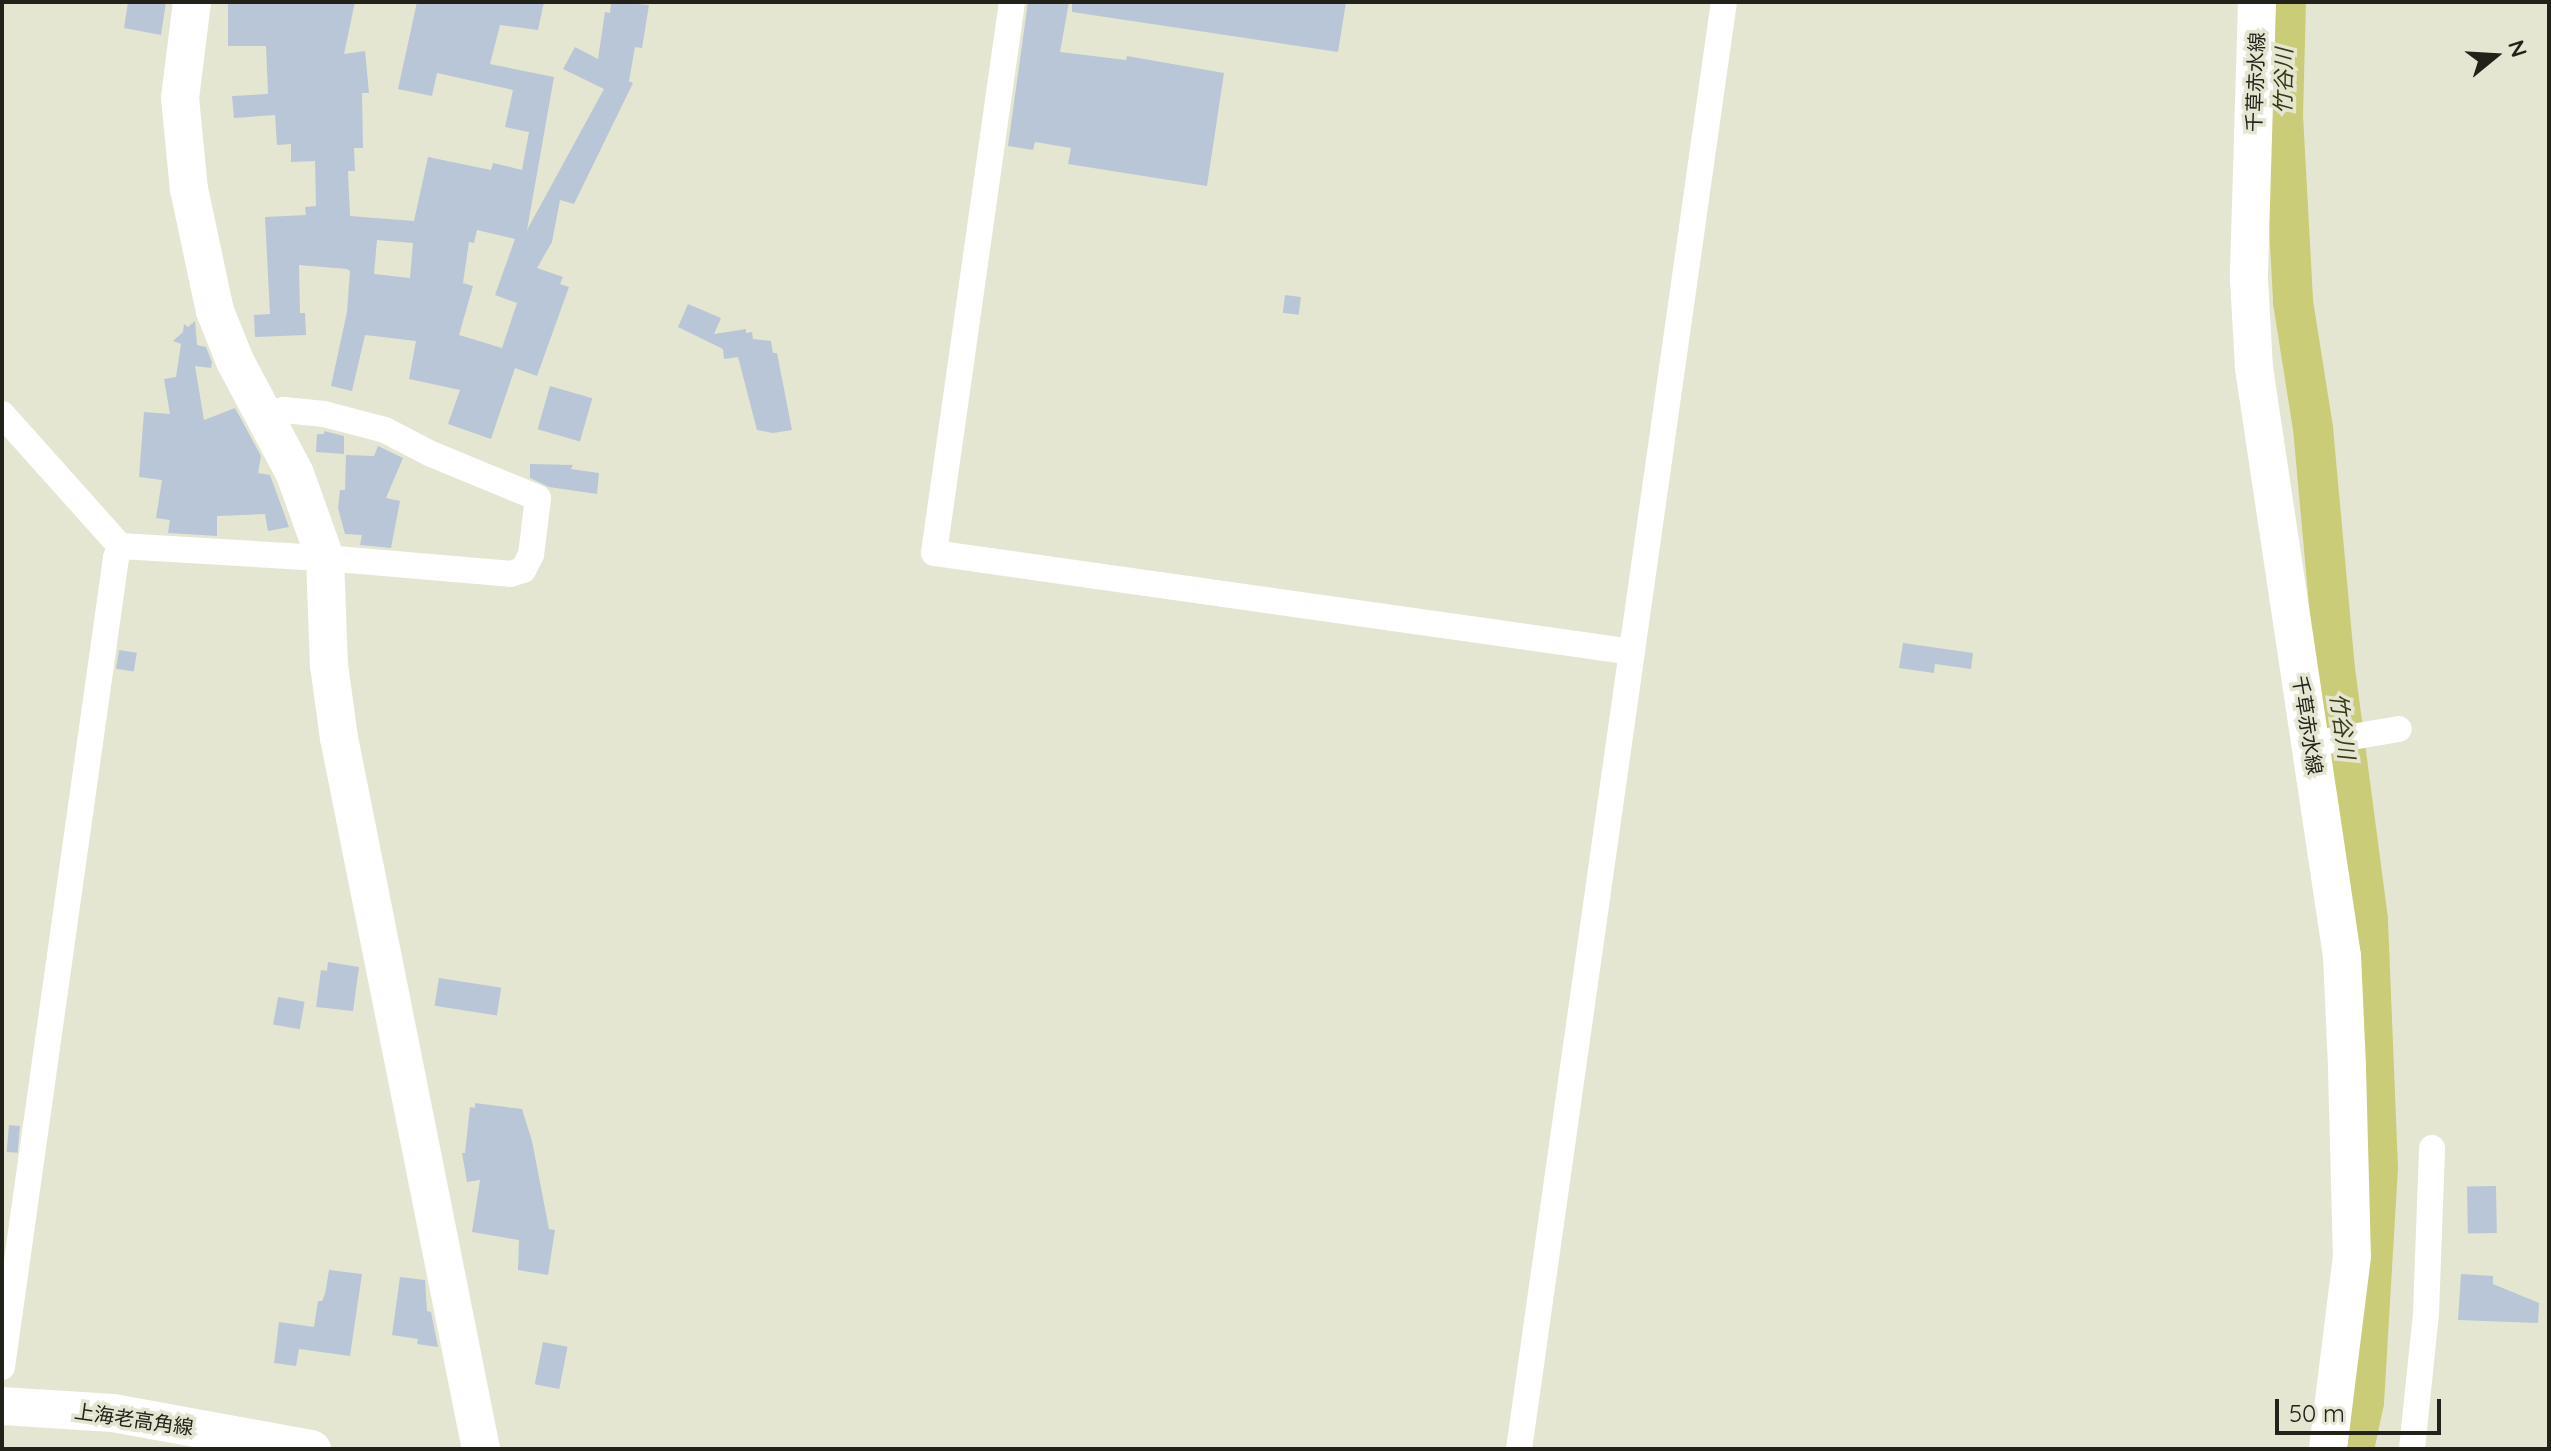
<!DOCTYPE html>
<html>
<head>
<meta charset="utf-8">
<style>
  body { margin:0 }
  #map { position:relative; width:2551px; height:1451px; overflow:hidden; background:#e5e6d1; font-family:Quicksand,"Noto Sans JP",sans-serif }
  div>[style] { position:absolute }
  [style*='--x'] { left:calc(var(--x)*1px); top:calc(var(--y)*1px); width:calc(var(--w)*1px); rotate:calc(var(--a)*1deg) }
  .river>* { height:40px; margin:-20px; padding:0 20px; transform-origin:20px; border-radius:20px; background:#cbcc77 }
  .building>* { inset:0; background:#b8c6d7; transform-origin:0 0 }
  .street>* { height:26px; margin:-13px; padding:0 13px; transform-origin:13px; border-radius:13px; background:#fff }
  .secondary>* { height:38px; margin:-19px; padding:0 19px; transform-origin:19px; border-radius:19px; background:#fff }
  span { translate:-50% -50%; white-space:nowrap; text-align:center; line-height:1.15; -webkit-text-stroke:7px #e5e6d1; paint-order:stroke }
  .street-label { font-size:20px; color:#22221b }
  .water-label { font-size:22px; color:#393915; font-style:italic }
  .frame { position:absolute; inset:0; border:4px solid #22221b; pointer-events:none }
  .north { position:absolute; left:2455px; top:16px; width:80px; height:80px; -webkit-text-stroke:6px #e5e6d1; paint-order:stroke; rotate:72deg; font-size:22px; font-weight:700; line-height:32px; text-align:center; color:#22221b }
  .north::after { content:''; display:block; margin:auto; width:28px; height:36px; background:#22221b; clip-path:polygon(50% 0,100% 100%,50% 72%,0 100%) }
  .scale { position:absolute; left:2275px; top:1399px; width:166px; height:36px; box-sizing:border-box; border:4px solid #22221b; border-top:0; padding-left:10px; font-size:24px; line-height:28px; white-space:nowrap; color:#22221b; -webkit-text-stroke:6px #e5e6d1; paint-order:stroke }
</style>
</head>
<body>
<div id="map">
  <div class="river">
    <div style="--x:2286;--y:2;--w:113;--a:91.5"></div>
    <div style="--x:2283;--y:115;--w:187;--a:86.9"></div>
    <div style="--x:2293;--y:302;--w:128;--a:81"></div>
    <div style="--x:2313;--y:428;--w:242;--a:84.8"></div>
    <div style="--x:2335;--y:669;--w:253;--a:82.5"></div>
    <div style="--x:2368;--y:920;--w:247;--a:87.7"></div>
    <div style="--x:2378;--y:1167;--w:235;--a:93.4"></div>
    <div style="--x:2364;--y:1402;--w:48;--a:102"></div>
  </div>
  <div class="building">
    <div style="clip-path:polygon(128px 2px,166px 2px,161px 35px,124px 28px)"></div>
    <div style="clip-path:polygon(evenodd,228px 2px,355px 2px,344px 54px,365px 51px,369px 93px,362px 93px,363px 148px,354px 148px,355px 171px,348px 171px,350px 216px,414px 221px,428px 157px,491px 170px,493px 163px,522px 170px,529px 132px,505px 127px,513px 90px,437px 73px,432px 96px,398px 89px,417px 2px,544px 2px,538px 30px,500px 25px,490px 64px,554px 77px,527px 230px,604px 89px,563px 69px,575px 47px,598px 59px,605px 12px,610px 13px,611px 2px,649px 5px,642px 48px,635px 47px,629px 81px,633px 83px,574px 204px,560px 200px,552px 242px,537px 268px,563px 277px,560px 284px,569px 287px,537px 376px,515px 368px,491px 439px,448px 424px,460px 390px,409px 379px,416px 341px,365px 335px,352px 391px,331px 386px,347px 312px,350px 271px,347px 269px,299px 265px,300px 313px,305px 313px,306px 335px,255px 337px,254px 315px,270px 314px,265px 217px,306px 215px,305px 207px,316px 206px,315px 161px,291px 162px,291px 144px,277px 145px,275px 115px,234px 118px,232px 96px,268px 94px,266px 46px,228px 46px,228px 2px,477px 230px,515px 239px,495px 295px,517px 303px,502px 348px,459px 335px,473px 286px,463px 283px,469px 242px,474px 243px,477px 230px,228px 2px,377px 240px,413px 243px,410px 278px,374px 274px,377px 240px)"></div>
    <div style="clip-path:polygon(1028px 2px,1069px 2px,1060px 52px,1126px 60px,1127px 56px,1224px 73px,1207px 186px,1068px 164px,1071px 148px,1035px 142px,1033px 150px,1008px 146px)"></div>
    <div style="clip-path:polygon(1072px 2px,1346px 2px,1338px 52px,1072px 12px)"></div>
    <div style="left:1285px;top:295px;width:16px;height:18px;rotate:7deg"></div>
    <div style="clip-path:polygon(688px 304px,721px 318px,714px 334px,746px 329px,746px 333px,752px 332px,753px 339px,771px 341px,773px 353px,777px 353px,792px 430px,773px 433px,757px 430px,738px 357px,724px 359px,723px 349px,678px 327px)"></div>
    <div style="clip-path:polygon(195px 321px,197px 345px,206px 347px,212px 362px,211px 368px,195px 366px,204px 420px,235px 408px,261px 456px,258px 473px,270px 475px,289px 527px,268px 531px,265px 514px,217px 516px,217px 536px,168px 533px,170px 520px,156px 518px,162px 480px,139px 477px,144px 412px,170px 414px,164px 379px,176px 377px,181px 344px,173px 341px,183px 332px,184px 324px,188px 327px)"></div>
    <div style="left:550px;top:386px;width:44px;height:45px;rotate:16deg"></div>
    <div style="clip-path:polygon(324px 431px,344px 436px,344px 454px,316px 452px,317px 434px,324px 434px)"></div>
    <div style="clip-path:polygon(378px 446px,403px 458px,386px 498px,400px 501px,391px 548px,360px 545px,362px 535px,345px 534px,338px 508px,340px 490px,345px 490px,346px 455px,374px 456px)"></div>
    <div style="clip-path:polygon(530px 464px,573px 465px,571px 469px,599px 473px,597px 494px,549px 487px,530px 478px)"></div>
    <div style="clip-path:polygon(1903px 643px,1973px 653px,1971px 669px,1935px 664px,1934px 673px,1899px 668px)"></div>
    <div style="left:119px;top:650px;width:18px;height:19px;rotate:9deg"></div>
    <div style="clip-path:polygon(328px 962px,359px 967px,353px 1011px,316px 1007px,321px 970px,327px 971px)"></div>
    <div style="left:439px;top:978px;width:63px;height:28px;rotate:9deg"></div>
    <div style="left:278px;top:997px;width:27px;height:28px;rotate:10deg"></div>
    <div style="clip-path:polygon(475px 1103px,522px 1109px,532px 1141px,549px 1229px,555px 1230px,548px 1275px,518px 1270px,519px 1240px,472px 1232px,480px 1180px,467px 1182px,462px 1153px,465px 1153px,470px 1107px,475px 1108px)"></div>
    <div style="left:9px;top:1125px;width:11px;height:27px;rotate:5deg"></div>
    <div style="left:2496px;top:1186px;width:47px;height:29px;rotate:89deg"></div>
    <div style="clip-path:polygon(329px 1270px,362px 1274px,350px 1356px,299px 1349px,296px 1366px,274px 1363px,279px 1322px,314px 1327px,318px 1301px,322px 1301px,325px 1294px)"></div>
    <div style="clip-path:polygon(2461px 1274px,2493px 1276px,2493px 1284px,2539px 1303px,2538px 1323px,2458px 1320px)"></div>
    <div style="clip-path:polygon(400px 1277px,425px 1280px,427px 1311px,431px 1312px,438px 1347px,417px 1344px,418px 1339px,392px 1335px)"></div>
    <div style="left:543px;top:1342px;width:25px;height:43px;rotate:11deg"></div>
  </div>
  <div class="street">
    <div style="--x:1012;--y:2;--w:556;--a:98.06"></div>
    <div style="--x:934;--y:553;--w:705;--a:8.07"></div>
    <div style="--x:2;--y:414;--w:177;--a:48.2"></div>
    <div style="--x:120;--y:546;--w:205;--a:3.4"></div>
    <div style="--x:325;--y:558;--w:186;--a:4.9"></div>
    <div style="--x:510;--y:574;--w:14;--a:-17"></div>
    <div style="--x:523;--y:570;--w:17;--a:-62"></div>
    <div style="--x:531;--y:555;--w:57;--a:-83"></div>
    <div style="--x:538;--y:498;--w:116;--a:-157.6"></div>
    <div style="--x:431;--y:454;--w:52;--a:-152.4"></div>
    <div style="--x:385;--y:430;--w:63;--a:-165.3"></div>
    <div style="--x:324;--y:414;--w:40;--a:-174.3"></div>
    <div style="--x:284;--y:410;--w:22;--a:170"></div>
    <div style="--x:2311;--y:744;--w:89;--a:-9.7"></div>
    <div style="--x:2;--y:1367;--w:817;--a:-81.98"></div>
    <div style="--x:116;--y:558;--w:13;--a:-72"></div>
    <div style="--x:1519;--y:1449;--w:1461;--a:-81.94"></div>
    <div style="--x:2412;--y:1449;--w:137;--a:-84.1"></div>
    <div style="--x:2426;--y:1313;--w:165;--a:-87.9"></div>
  </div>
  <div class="secondary">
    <div style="--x:192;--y:2;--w:97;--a:97.1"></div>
    <div style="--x:180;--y:98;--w:91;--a:84.4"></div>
    <div style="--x:189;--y:189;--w:125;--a:78"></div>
    <div style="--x:215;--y:311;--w:54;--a:68.2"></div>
    <div style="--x:235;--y:361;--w:128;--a:62"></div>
    <div style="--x:295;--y:474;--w:89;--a:70.3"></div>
    <div style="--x:325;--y:558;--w:107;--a:87.9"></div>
    <div style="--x:329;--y:665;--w:74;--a:82.2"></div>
    <div style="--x:339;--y:738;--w:725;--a:78.71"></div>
    <div style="--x:2257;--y:2;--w:277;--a:91.7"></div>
    <div style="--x:2249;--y:279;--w:89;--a:86.8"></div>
    <div style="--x:2254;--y:368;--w:595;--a:81.49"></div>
    <div style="--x:2342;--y:956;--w:112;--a:87.4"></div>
    <div style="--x:2347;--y:1068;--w:188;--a:88.5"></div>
    <div style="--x:2352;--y:1256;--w:194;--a:97.1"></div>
    <div style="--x:2;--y:1406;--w:111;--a:3.6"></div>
    <div style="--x:113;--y:1413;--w:202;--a:10.3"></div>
  </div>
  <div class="street-label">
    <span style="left:2255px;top:82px;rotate:-88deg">千草赤水線</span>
    <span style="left:2308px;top:725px;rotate:81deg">千草赤水線</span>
    <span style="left:134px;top:1419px;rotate:8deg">上海老高角線</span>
  </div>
  <div class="water-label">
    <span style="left:2284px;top:81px;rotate:-89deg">竹谷川</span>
    <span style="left:2342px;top:726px;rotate:82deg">竹谷川</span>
  </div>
  <div class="frame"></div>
  <div class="north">N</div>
  <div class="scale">50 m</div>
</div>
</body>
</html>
